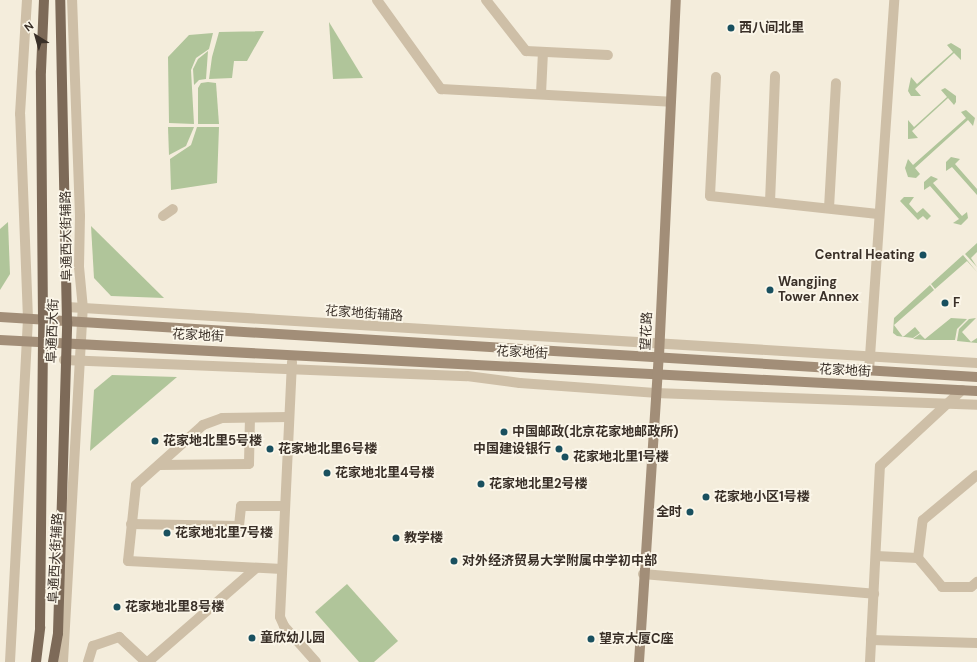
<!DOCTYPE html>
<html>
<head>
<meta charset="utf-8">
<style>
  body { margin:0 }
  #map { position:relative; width:977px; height:662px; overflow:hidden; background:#f4eddc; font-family:"DM Sans","Noto Sans SC",sans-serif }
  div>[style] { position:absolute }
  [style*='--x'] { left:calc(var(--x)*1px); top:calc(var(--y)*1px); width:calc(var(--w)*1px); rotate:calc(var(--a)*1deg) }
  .green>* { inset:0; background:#b0c59a }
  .street>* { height:10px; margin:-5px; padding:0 5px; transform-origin:5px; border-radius:5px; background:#cebfa7 }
  .secondary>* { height:10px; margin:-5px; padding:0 5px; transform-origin:5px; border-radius:5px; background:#a28e78 }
  .primary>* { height:10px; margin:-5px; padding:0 5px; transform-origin:5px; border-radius:5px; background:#7d6a58 }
  .dots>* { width:11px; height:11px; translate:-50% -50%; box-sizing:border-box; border:2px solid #fbf6e9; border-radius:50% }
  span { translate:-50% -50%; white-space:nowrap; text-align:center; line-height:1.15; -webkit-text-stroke:3.5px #fbf6e9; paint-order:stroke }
  .poi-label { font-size:13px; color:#3a3028; font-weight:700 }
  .left { translate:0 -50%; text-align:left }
  .right { translate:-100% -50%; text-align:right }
  .street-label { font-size:13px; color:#3a3028 }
  .north { position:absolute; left:16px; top:16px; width:40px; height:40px; -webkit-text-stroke:3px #fbf6e9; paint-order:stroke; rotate:323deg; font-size:11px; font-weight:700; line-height:16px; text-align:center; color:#3a3028 }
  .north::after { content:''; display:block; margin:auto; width:14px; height:18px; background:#3a3028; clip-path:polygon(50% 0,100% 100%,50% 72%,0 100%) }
</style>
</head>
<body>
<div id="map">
  <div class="green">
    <div style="clip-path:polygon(329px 22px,363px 78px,333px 79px)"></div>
    <div style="clip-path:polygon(264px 31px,247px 61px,234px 61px,232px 78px,209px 79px,212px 57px,219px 32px)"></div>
    <div style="clip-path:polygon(213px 33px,209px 49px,196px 58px,191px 70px,194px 124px,169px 123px,168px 57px,189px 35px)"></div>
    <div style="clip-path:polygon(951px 43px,961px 49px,961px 60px,954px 53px,915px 89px,921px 96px,911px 96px,908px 91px,911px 77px,917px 84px,953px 52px,947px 45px)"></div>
    <div style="clip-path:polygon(208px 51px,206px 79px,199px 80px,194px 85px,193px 69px,198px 59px)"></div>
    <div style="clip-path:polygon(208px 82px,216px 83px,219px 124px,198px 124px,198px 88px,201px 83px)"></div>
    <div style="clip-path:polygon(945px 88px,956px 96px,956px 102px,954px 105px,948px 98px,912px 131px,918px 138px,908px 139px,908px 120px,914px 127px,947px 97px,941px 90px)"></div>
    <div style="clip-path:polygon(966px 110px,975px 118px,973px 126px,968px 120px,915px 168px,920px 174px,916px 178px,908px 177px,905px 168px,908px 159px,913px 165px,966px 118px,961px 112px)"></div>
    <div style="clip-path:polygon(168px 127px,194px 127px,186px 146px,169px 155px)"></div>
    <div style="clip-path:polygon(197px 127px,219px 127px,217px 183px,171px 190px,170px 159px,191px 145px)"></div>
    <div style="clip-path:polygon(951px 157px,960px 159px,955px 164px,977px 189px,977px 195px,952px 167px,946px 171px,946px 162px)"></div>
    <div style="clip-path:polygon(931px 176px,938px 179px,933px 183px,962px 216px,967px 212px,968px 218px,961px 225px,953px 223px,959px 219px,930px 186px,924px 190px,924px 182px)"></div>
    <div style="clip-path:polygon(904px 197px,914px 197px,909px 204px,917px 213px,923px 208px,931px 216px,927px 220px,923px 216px,918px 220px,900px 201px)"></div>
    <div style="clip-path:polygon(8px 222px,10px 274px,0 290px,0 229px)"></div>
    <div style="clip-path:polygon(91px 226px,164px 298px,111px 296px,94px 278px)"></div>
    <div style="clip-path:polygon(977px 243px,977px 252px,971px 258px,977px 267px,965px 254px)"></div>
    <div style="clip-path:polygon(963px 255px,977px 272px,967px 261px,935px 289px,931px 284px)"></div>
    <div style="clip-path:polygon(930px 285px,934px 290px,894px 325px,903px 337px,915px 327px,920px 333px,913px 338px,897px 336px,893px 333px,894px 318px)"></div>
    <div style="clip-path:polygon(951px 318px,967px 319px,957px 329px,955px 340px,925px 340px,913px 339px,920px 334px,925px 339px)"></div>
    <div style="clip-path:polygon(976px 318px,962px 332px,971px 342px,977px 338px,977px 343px,957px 341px,959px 329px,969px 319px)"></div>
    <div style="clip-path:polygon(112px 375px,177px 377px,90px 451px,94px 390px)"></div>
    <div style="clip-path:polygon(347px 584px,398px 641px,374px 662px,359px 662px,315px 612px)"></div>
  </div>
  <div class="street">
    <div style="--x:377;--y:0;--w:110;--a:54.3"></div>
    <div style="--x:441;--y:89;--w:230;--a:3.2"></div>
    <div style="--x:486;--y:0;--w:65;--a:51.9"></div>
    <div style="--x:526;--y:51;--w:82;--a:2.8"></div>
    <div style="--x:716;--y:77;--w:119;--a:92.9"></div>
    <div style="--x:710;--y:196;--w:169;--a:6.1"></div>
    <div style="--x:541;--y:94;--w:42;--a:-87.3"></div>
    <div style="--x:770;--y:202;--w:126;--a:-87.7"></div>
    <div style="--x:829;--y:208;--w:125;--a:-86.8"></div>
    <div style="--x:163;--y:216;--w:12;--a:-35"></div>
    <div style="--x:67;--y:307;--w:912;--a:3.52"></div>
    <div style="--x:64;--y:360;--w:403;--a:2.3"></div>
    <div style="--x:467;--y:376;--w:53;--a:7.5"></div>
    <div style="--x:520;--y:383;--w:135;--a:4.2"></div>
    <div style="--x:655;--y:393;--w:322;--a:2.1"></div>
    <div style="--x:292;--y:362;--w:255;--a:92.7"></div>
    <div style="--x:280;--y:617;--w:10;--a:66"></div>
    <div style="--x:284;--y:626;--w:48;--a:48.4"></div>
    <div style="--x:869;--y:371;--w:372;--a:-86.1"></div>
    <div style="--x:159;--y:465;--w:90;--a:-0.6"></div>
    <div style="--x:249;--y:464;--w:46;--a:-88.8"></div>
    <div style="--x:131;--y:524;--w:108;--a:1.1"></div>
    <div style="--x:239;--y:526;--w:20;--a:-84"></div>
    <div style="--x:241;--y:506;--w:44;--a:0"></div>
    <div style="--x:876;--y:556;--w:42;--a:2.7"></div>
    <div style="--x:918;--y:558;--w:38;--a:50"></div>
    <div style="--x:942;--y:587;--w:29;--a:0"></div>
    <div style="--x:971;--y:587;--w:8;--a:-40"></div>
    <div style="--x:918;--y:558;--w:38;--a:-83"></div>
    <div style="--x:923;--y:520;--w:70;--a:-39.8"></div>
    <div style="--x:282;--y:569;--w:154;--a:-177"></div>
    <div style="--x:128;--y:561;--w:76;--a:-84"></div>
    <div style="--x:136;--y:485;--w:90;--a:-41.8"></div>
    <div style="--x:203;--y:425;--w:20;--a:-20"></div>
    <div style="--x:222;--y:418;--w:67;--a:-0.9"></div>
    <div style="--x:643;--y:574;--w:232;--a:4.9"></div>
    <div style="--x:871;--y:640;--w:106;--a:1.6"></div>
    <div style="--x:10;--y:662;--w:343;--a:-87"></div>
    <div style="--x:28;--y:319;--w:205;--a:-92.2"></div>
    <div style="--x:20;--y:114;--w:114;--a:-86.5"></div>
    <div style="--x:63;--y:662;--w:354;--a:-86.8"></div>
    <div style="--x:83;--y:309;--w:42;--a:-95.4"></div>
    <div style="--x:79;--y:267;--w:51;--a:-88.9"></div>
    <div style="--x:80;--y:216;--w:216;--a:-92.1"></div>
    <div style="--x:88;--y:662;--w:17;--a:-73"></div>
    <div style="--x:93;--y:646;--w:28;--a:-19"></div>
    <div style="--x:119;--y:637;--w:37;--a:43"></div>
    <div style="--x:148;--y:662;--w:143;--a:-41"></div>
    <div style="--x:870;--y:662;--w:196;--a:-87.1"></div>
    <div style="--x:880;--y:466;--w:112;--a:-42.8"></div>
  </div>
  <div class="secondary">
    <div style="--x:0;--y:317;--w:979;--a:3.51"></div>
    <div style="--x:0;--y:340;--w:978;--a:2.99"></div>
    <div style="--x:639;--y:662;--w:307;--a:-86.3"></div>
    <div style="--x:659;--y:356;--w:356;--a:-87.3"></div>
  </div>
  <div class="primary">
    <div style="--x:36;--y:662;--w:35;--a:-83"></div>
    <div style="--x:40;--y:627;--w:307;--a:-89.4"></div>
    <div style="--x:43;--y:320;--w:249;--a:-90.5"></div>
    <div style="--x:41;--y:71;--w:71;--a:-87.6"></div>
    <div style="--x:53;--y:662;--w:29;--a:-80"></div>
    <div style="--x:58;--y:633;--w:311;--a:-88.3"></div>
    <div style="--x:67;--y:322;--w:322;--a:-91.2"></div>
  </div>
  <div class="dots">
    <div style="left:731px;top:28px;background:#19505f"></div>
    <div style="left:923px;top:255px;background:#19505f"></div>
    <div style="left:770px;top:290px;background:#19505f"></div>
    <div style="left:945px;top:303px;background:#19505f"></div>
    <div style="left:504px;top:432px;background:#19505f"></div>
    <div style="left:155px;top:441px;background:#19505f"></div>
    <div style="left:270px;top:449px;background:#19505f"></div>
    <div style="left:559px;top:449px;background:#19505f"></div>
    <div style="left:565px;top:457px;background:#19505f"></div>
    <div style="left:327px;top:473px;background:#19505f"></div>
    <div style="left:481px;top:484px;background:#19505f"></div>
    <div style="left:706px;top:497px;background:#19505f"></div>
    <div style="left:690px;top:512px;background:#19505f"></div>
    <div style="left:167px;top:533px;background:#19505f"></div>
    <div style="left:396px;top:538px;background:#19505f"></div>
    <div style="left:454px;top:561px;background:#19505f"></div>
    <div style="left:117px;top:607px;background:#19505f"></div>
    <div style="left:252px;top:638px;background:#19505f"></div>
    <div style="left:591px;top:639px;background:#19505f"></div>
  </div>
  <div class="poi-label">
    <span class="left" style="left:739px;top:28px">西八间北里</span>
    <span class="right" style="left:915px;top:255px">Central Heating</span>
    <span class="left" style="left:778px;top:290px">Wangjing<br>Tower Annex</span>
    <span class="left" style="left:953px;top:303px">F</span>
    <span class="left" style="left:512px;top:432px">中国邮政(北京花家地邮政所)</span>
    <span class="left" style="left:163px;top:441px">花家地北里5号楼</span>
    <span class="left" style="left:278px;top:449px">花家地北里6号楼</span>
    <span class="right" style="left:551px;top:449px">中国建设银行</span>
    <span class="left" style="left:573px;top:457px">花家地北里1号楼</span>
    <span class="left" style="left:335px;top:473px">花家地北里4号楼</span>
    <span class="left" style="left:489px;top:484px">花家地北里2号楼</span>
    <span class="left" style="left:714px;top:497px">花家地小区1号楼</span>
    <span class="right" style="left:682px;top:512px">全时</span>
    <span class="left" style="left:175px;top:533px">花家地北里7号楼</span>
    <span class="left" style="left:404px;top:538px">教学楼</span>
    <span class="left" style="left:462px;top:561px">对外经济贸易大学附属中学初中部</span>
    <span class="left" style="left:125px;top:607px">花家地北里8号楼</span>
    <span class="left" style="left:260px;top:638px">童欣幼儿园</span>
    <span class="left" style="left:599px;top:639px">望京大厦C座</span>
  </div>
  <div class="street-label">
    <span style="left:67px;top:236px;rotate:-91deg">阜通西大街辅路</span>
    <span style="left:364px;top:314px;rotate:4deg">花家地街辅路</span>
    <span style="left:53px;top:331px;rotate:-88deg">阜通西大街</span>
    <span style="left:647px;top:331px;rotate:-87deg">望花路</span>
    <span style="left:198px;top:336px;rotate:3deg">花家地街</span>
    <span style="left:522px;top:353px;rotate:3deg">花家地街</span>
    <span style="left:845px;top:371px;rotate:3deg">花家地街</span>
    <span style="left:56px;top:558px;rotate:-87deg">阜通西大街辅路</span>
  </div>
  <div class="north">N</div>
</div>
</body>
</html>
